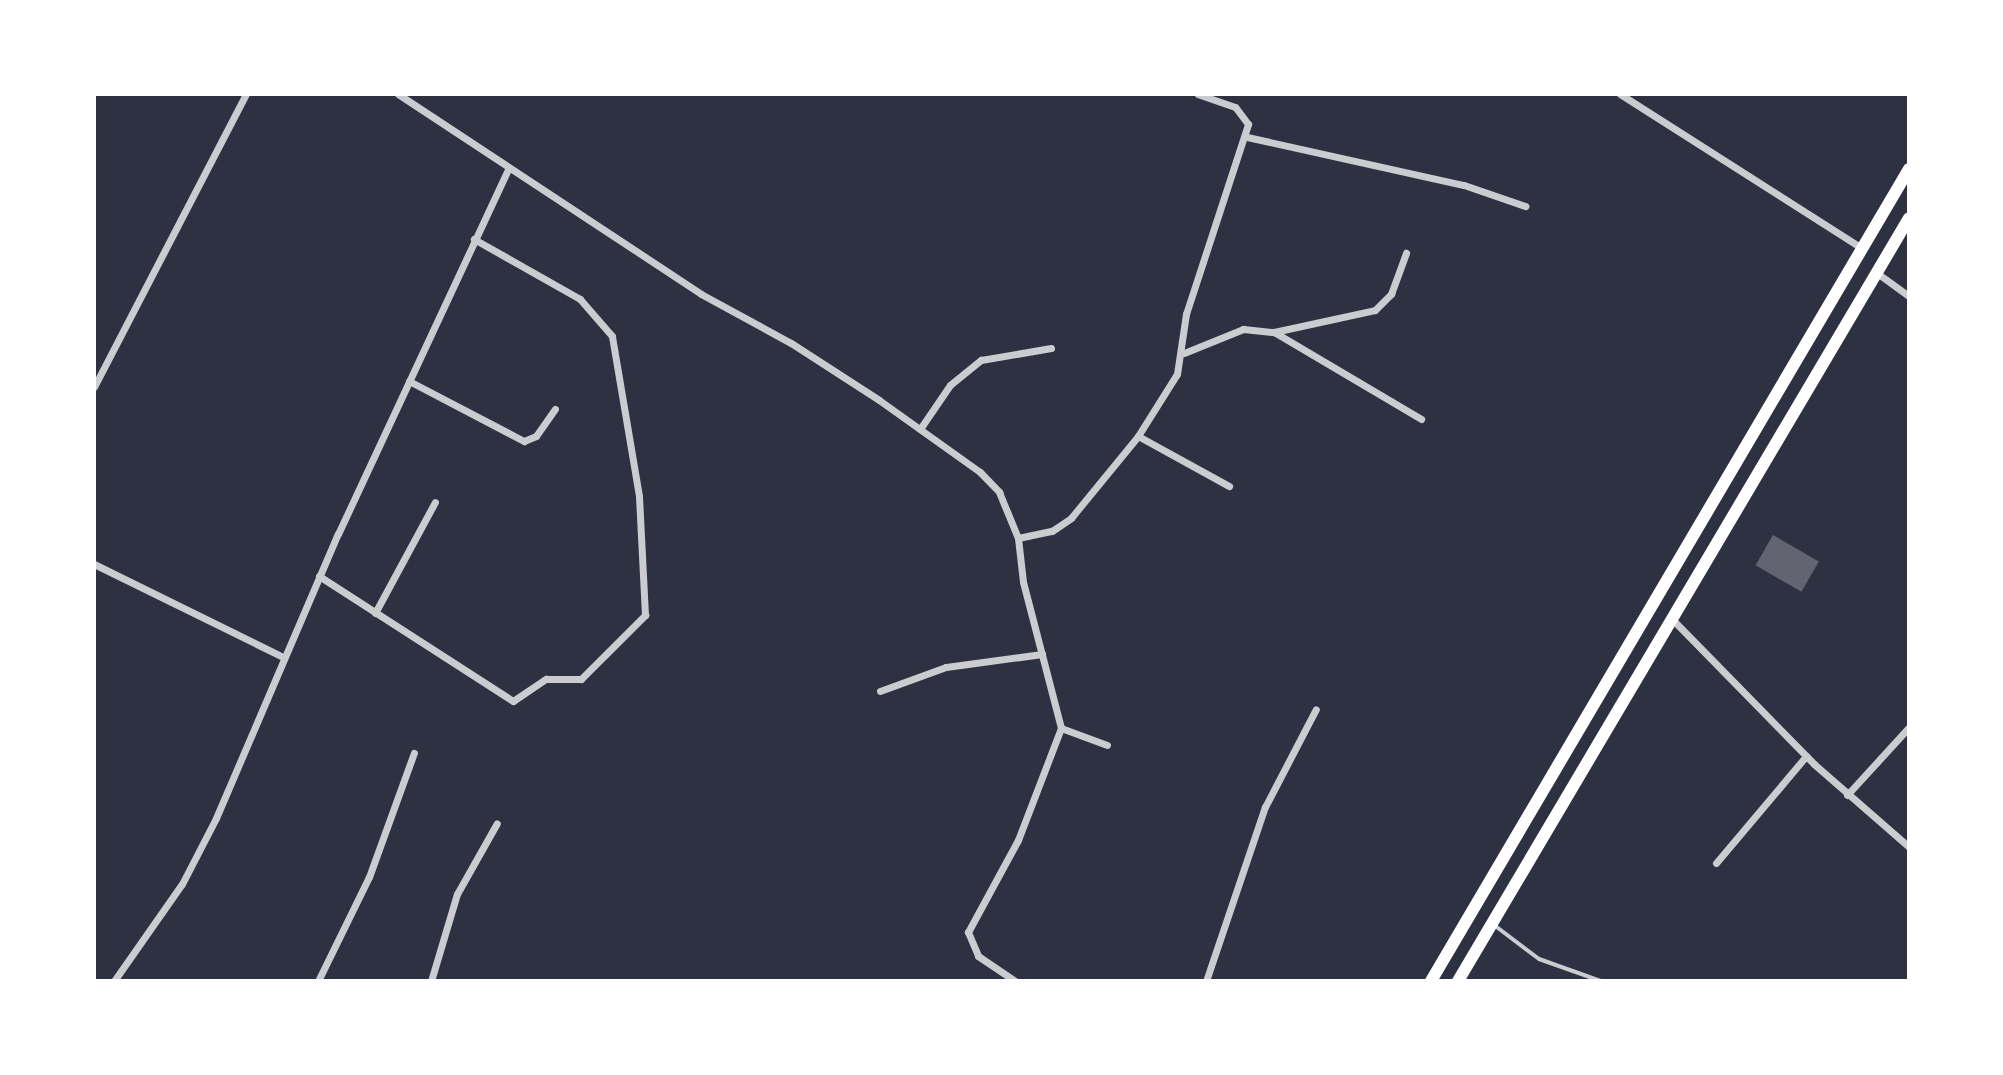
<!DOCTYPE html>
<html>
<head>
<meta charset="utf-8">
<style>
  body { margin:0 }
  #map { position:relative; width:2003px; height:1075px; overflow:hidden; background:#2d3142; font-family:Georgia,serif }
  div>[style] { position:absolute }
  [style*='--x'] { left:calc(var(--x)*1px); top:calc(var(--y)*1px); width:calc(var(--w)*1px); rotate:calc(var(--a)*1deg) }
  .building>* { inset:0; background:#626471; transform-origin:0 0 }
  .service>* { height:4px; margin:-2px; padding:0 2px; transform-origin:2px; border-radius:2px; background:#caccd0 }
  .minor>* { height:7px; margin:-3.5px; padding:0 3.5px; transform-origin:3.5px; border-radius:3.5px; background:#caccd0 }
  .primary>* { height:12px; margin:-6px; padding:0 6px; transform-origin:6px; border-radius:6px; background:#fff }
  span { translate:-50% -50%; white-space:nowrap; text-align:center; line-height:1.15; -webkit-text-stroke:7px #fff; paint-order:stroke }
  .frame { position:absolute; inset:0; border:96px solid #fff; pointer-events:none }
</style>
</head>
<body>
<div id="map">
  <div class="building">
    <div style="left:1773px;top:535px;width:53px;height:35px;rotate:30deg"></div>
  </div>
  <div class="service">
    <div style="--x:1494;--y:925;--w:56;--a:37.1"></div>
    <div style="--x:1539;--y:959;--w:66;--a:19.5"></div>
  </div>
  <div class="minor">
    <div style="--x:398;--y:94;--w:363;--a:33.4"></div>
    <div style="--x:701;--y:294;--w:102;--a:28.6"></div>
    <div style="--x:791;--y:343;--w:105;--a:32.9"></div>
    <div style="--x:879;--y:400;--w:124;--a:35.5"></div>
    <div style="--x:980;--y:472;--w:28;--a:46"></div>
    <div style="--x:999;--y:492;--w:50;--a:67.6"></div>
    <div style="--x:1018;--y:538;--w:44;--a:83.5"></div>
    <div style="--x:1023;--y:582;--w:151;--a:75.4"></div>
    <div style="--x:1061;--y:728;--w:120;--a:111"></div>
    <div style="--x:1018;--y:840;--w:105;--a:118.5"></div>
    <div style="--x:968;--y:932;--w:26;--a:67"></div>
    <div style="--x:978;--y:956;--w:45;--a:34"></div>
    <div style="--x:1620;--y:94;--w:287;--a:32.5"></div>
    <div style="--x:1247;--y:137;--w:222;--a:12.5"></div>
    <div style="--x:1464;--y:185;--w:65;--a:19"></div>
    <div style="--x:1877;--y:273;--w:39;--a:36"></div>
    <div style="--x:1274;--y:332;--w:103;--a:-12.3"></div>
    <div style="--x:1375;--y:310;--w:23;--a:-45"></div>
    <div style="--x:1391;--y:294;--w:44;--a:-69.9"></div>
    <div style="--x:1184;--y:353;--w:64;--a:-22.1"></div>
    <div style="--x:1243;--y:329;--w:31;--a:6"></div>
    <div style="--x:1274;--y:332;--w:171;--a:30.6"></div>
    <div style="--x:409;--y:381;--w:130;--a:27.6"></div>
    <div style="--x:524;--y:441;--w:13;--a:-23"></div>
    <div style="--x:536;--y:436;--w:33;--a:-55"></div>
    <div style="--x:94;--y:387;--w:330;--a:-62.6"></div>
    <div style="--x:920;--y:429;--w:53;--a:-55.7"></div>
    <div style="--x:950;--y:385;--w:40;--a:-39"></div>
    <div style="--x:981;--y:360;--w:71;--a:-9.7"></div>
    <div style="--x:1138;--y:436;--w:104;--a:28.8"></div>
    <div style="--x:1018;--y:538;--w:35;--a:-12"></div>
    <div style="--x:1052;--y:531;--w:23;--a:-34"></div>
    <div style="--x:1071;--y:518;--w:106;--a:-50.7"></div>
    <div style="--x:1138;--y:436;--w:73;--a:-57.8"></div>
    <div style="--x:1177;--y:374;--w:61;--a:-81.5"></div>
    <div style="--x:1186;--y:314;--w:200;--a:-71.9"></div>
    <div style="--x:1248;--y:124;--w:21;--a:-127"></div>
    <div style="--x:1235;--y:107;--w:39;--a:-161"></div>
    <div style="--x:94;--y:564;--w:211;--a:26.2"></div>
    <div style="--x:319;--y:576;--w:231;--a:32.8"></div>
    <div style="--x:513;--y:701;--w:40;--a:-34"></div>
    <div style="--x:546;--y:679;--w:35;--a:0"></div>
    <div style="--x:581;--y:679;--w:91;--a:-45"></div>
    <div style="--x:645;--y:615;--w:119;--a:-92.9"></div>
    <div style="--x:639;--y:496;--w:162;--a:-99.6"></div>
    <div style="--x:612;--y:336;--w:49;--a:-130.9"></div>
    <div style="--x:580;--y:299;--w:122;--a:-150.5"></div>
    <div style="--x:375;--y:613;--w:126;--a:-61.6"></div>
    <div style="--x:1672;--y:619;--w:203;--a:45.6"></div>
    <div style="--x:1814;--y:764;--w:126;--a:41.1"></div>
    <div style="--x:880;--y:691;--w:70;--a:-20"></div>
    <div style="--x:946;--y:667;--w:97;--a:-7.7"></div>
    <div style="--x:1061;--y:728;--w:49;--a:20.3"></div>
    <div style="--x:1847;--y:795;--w:92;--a:-47.6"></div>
    <div style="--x:1716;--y:863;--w:140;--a:-49.9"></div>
    <div style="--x:114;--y:981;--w:118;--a:-55"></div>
    <div style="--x:182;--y:884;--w:74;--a:-62.7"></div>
    <div style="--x:216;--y:818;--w:309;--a:-66.8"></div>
    <div style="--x:338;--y:534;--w:403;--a:-65"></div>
    <div style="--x:318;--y:981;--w:116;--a:-63.9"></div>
    <div style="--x:369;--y:877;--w:132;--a:-70.1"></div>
    <div style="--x:431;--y:981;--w:91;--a:-73.4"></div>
    <div style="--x:457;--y:894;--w:81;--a:-60.6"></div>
    <div style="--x:1206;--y:981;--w:184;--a:-71.3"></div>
    <div style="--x:1265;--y:807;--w:110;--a:-62.5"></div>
  </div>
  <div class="primary">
    <div style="--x:1431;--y:981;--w:942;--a:-59.52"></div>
    <div style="--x:1458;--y:981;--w:886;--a:-59.41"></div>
  </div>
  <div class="frame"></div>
</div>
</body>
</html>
